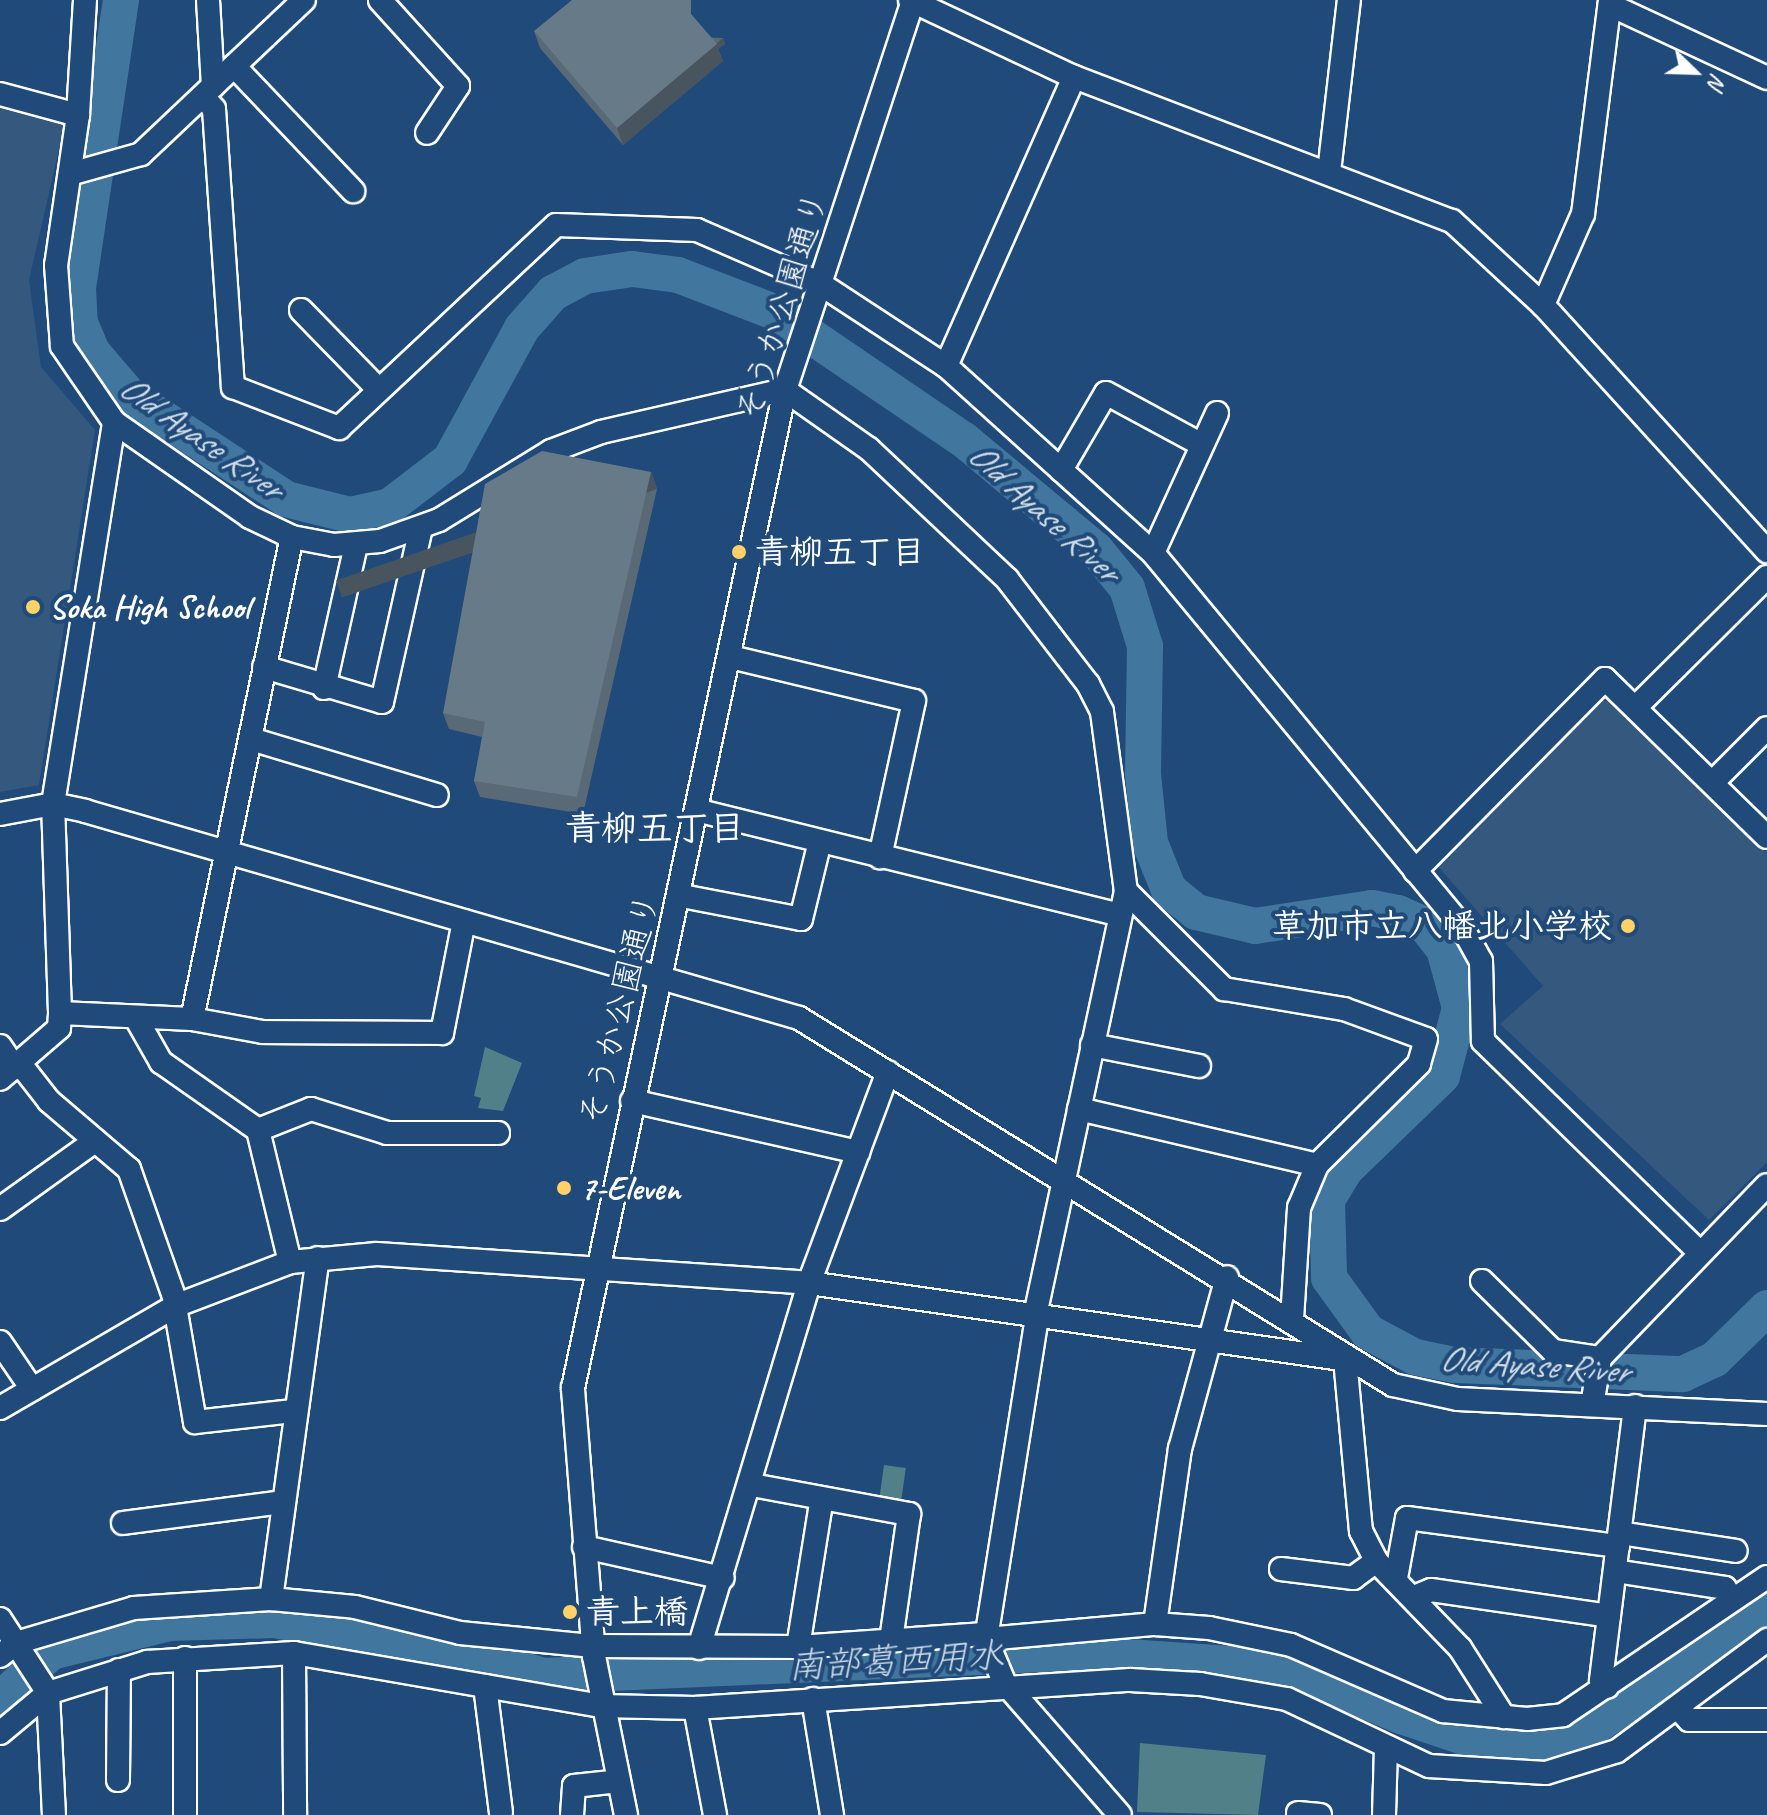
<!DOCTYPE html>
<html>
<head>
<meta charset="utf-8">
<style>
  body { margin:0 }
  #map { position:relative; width:1767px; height:1815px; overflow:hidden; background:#1f4a7a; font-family:Caveat,"Klee One",sans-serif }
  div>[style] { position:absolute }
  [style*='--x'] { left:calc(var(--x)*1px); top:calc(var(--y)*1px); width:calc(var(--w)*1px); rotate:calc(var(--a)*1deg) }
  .built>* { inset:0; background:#35587e }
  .green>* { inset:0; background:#528089; transform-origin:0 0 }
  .river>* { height:36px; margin:-18px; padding:0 18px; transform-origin:18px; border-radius:18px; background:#41769e }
  .roads { filter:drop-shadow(2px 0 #fff) drop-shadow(-2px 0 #fff) drop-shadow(0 2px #fff) drop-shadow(0 -2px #fff) }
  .minor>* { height:22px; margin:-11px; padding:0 11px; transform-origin:11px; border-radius:11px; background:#1f4a7a }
  .wall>* { inset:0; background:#596975 }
  .shaded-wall>* { inset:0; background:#48555f; transform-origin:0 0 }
  .building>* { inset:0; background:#677a88; transform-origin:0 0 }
  .dots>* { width:22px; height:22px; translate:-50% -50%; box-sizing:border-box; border:4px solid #1f4a7a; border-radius:50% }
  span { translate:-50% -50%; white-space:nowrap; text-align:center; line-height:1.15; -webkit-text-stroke:8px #1f4a7a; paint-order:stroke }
  .street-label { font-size:34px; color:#fff }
  .poi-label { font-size:34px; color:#fff; font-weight:700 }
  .left { translate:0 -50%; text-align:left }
  .right { translate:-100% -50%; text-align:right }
  .water-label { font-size:36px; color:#d0dde7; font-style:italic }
  .neighbourhood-label { font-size:36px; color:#fff; font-weight:700 }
  .north { position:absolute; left:1655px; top:32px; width:80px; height:80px; -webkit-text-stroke:6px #1f4a7a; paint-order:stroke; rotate:113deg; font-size:22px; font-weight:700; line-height:32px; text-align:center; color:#fff }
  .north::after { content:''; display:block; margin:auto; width:28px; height:36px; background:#fff; clip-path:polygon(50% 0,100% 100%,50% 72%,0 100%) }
</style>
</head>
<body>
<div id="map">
  <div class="built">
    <div style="clip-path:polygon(0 104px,66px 119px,29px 280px,41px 367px,95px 430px,39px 785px,0 792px)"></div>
    <div style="clip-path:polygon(1598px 701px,1612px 701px,1767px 853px,1767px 1162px,1709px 1220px,1500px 1024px,1543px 986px,1436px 864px)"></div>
  </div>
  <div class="green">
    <div style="clip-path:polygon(485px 1047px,522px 1063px,503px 1111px,478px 1108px,481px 1098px,474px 1096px)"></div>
    <div style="left:884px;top:1465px;width:22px;height:38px;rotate:8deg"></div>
    <div style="clip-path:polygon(1140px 1743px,1266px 1755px,1258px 1815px,1137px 1812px)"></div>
  </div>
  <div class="river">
    <div style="--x:121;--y:0;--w:291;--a:98.5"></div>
    <div style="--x:78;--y:288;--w:35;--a:87"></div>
    <div style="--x:80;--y:323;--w:33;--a:67"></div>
    <div style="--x:93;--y:353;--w:58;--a:49.2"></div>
    <div style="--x:131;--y:397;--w:186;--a:33.3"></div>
    <div style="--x:286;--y:499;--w:66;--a:14"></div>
    <div style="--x:350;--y:515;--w:41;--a:-12.7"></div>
    <div style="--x:390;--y:506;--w:76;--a:-37.5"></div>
    <div style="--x:450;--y:460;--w:150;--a:-61.4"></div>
    <div style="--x:522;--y:328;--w:47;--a:-48.5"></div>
    <div style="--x:553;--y:293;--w:36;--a:-28"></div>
    <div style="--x:585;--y:276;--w:48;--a:-8.5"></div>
    <div style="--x:632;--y:269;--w:46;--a:7.4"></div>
    <div style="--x:678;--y:275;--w:106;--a:21"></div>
    <div style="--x:777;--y:313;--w:226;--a:34.2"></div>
    <div style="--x:964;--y:440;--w:172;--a:39.8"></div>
    <div style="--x:1096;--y:550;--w:49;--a:50.8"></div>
    <div style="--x:1127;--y:588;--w:61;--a:72.8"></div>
    <div style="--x:1145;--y:646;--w:128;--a:90.9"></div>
    <div style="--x:1143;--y:774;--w:69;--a:84.2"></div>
    <div style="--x:1150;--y:843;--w:51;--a:68"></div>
    <div style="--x:1169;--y:890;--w:35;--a:39"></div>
    <div style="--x:1196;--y:912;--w:61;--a:13.3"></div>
    <div style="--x:1255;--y:926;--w:118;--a:-8.7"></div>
    <div style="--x:1372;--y:908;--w:26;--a:11"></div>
    <div style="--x:1398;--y:913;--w:30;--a:24"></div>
    <div style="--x:1425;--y:925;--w:31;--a:52"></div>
    <div style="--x:1444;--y:949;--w:61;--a:74.8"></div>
    <div style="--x:1460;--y:1008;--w:70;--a:104.8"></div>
    <div style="--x:1442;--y:1076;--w:135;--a:135.9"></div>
    <div style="--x:1345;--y:1170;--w:35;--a:121"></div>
    <div style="--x:1327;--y:1200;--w:78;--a:88.5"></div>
    <div style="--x:1329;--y:1278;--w:67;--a:54.2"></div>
    <div style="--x:1368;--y:1332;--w:53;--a:28"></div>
    <div style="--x:1415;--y:1357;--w:41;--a:11.3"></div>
    <div style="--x:1455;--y:1365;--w:228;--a:2.3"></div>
    <div style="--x:1683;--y:1374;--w:35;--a:-25"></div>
    <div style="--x:1715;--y:1359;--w:73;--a:-44.4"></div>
    <div style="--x:0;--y:1700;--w:70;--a:-43.3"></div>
    <div style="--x:51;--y:1652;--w:122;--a:-13.8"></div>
    <div style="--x:169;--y:1623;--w:105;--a:-1.6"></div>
    <div style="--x:274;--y:1620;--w:208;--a:10"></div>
    <div style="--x:479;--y:1656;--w:67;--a:17.4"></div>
    <div style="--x:543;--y:1676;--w:526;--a:-2.51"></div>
    <div style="--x:1068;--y:1653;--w:221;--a:3.9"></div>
    <div style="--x:1288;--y:1668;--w:123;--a:23"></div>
    <div style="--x:1401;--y:1716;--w:91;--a:18.6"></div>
    <div style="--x:1487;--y:1745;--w:28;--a:2"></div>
    <div style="--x:1515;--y:1746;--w:61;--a:-6.5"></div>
    <div style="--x:1576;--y:1739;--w:230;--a:-33.8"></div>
  </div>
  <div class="roads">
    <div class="minor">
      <div style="--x:85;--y:0;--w:115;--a:93.5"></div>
      <div style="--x:78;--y:115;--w:152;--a:98.3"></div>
      <div style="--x:56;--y:265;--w:81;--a:85.8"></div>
      <div style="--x:62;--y:346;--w:92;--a:55.6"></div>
      <div style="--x:114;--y:422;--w:166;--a:34.9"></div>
      <div style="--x:250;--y:517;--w:47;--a:25.5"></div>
      <div style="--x:292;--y:537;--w:43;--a:10.8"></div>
      <div style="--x:334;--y:545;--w:46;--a:-5"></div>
      <div style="--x:380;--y:541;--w:63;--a:-19.6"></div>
      <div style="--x:439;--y:520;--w:132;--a:-31.6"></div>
      <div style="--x:551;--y:451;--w:53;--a:-20.8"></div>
      <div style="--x:601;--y:432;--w:189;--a:-12.9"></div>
      <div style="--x:785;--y:390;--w:103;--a:35.1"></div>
      <div style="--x:869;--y:449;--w:190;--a:43.3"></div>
      <div style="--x:1007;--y:579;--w:133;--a:52.4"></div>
      <div style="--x:1088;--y:684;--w:31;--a:63"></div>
      <div style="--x:1102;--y:712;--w:181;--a:82.4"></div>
      <div style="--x:1126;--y:891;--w:435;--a:102.1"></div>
      <div style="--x:208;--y:0;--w:86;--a:86.7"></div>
      <div style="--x:380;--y:0;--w:116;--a:47.8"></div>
      <div style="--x:458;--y:86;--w:56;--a:123.4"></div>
      <div style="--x:910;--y:0;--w:181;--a:25.2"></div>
      <div style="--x:1074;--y:77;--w:404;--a:20.9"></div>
      <div style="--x:1452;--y:221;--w:124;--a:42.7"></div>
      <div style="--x:1543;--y:305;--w:333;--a:47.7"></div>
      <div style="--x:1610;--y:5;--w:173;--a:24.9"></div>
      <div style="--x:234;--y:66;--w:173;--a:46.4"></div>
      <div style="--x:0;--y:94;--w:81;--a:15.1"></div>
      <div style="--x:203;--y:96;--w:17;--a:50"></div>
      <div style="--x:214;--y:109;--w:279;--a:86.1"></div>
      <div style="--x:233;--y:387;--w:114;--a:21.1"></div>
      <div style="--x:339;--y:428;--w:297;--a:-43.1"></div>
      <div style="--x:556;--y:225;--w:141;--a:2"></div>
      <div style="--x:697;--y:230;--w:133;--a:23.5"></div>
      <div style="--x:819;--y:283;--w:152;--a:33.2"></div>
      <div style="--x:946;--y:366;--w:279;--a:42.1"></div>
      <div style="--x:1153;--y:553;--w:485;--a:50.4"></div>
      <div style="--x:1462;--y:927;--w:39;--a:61"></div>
      <div style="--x:1481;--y:961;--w:80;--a:88.6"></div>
      <div style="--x:1483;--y:1041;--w:303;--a:44.3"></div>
      <div style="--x:1329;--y:172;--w:173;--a:-83.4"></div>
      <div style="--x:70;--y:174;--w:74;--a:-15.7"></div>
      <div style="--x:141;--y:154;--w:224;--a:-43.4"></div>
      <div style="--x:1543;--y:305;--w:99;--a:-66.3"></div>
      <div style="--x:1583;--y:214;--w:216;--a:-82.8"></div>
      <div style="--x:301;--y:310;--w:110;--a:45.7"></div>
      <div style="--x:946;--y:366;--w:316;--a:-66.1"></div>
      <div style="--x:1061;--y:470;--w:89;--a:-59.7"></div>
      <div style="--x:1106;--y:393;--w:109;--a:28.4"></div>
      <div style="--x:1153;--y:553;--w:154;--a:-65.4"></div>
      <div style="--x:731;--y:657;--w:188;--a:13.5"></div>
      <div style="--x:914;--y:701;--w:160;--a:102.3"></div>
      <div style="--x:264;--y:667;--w:123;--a:16.5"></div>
      <div style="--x:382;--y:702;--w:178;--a:-77.4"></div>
      <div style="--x:324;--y:688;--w:147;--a:-77.4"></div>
      <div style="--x:1637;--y:706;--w:183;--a:-44.8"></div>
      <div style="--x:251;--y:739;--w:194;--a:16.8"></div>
      <div style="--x:1713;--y:782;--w:76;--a:-45"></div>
      <div style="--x:700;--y:811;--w:432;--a:13.9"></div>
      <div style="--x:0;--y:814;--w:54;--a:-10.7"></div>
      <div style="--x:53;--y:804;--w:33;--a:12"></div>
      <div style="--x:85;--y:811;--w:743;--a:16.17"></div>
      <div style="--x:799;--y:1018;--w:698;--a:31.71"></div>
      <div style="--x:1393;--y:1385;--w:66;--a:12.2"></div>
      <div style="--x:1458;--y:1399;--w:309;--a:2.8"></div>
      <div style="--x:1415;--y:871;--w:270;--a:-45.3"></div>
      <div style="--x:1605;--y:679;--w:226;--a:44.3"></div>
      <div style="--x:1126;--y:891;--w:139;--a:45"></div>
      <div style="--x:1224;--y:989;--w:122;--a:9.5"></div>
      <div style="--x:1344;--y:1009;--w:87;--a:20.1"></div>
      <div style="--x:1426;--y:1039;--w:26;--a:106"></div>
      <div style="--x:1419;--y:1064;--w:144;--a:135.3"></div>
      <div style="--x:1317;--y:1165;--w:47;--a:112.7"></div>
      <div style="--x:1299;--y:1208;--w:111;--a:93.6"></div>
      <div style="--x:682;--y:896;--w:121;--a:10.9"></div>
      <div style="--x:801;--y:919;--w:80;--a:-76.3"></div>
      <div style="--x:60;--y:1013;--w:209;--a:-91.9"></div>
      <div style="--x:53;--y:804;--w:387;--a:-80.9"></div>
      <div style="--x:136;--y:1018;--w:51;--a:60.4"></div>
      <div style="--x:161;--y:1062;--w:118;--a:35"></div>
      <div style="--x:258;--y:1130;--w:136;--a:76.4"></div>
      <div style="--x:192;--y:1019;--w:492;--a:-78.3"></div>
      <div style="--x:1092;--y:1045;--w:109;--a:11.1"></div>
      <div style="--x:0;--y:1046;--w:27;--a:56"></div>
      <div style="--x:21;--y:1065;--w:46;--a:52.1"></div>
      <div style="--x:49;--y:1101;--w:105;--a:40.4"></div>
      <div style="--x:129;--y:1169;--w:144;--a:70.6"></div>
      <div style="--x:0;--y:1079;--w:78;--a:-40.8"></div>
      <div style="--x:59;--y:1028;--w:15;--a:-86"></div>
      <div style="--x:60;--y:1013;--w:132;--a:2.6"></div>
      <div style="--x:192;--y:1019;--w:72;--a:10.4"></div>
      <div style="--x:263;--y:1032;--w:179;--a:0.3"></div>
      <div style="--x:442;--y:1033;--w:114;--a:-78.9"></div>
      <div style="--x:632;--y:1101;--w:232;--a:12.7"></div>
      <div style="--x:1079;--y:1109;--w:244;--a:13.2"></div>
      <div style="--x:258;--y:1130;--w:57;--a:-21.6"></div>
      <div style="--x:311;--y:1109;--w:80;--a:17.5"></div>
      <div style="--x:387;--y:1133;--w:111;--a:0"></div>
      <div style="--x:0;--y:1209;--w:117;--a:-35.6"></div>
      <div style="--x:1482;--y:1281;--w:100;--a:44.6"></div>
      <div style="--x:1553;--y:1351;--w:48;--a:8.5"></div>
      <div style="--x:175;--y:1306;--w:118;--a:80.2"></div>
      <div style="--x:195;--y:1422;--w:99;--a:-6.4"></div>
      <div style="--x:1037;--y:1317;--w:326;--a:99"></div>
      <div style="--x:986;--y:1639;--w:47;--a:67.3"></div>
      <div style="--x:1004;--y:1682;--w:176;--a:48.9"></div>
      <div style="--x:0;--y:1342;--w:57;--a:55.8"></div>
      <div style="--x:1345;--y:1359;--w:173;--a:84.7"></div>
      <div style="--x:1361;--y:1531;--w:34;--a:63"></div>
      <div style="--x:1376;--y:1561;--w:121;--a:46"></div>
      <div style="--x:1460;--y:1648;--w:82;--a:57.5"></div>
      <div style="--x:1592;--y:1405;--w:48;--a:-80.3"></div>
      <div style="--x:1600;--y:1358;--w:240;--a:-46"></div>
      <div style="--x:0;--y:1408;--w:203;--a:-30.2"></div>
      <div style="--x:175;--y:1306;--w:123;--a:-20.9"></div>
      <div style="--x:290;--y:1262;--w:87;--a:-5.3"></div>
      <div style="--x:377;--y:1254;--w:433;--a:3.8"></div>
      <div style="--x:809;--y:1283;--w:544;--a:8.13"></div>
      <div style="--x:752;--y:1485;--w:160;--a:10.5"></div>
      <div style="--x:909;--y:1514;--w:127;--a:98.1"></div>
      <div style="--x:123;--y:1523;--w:161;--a:-7.5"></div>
      <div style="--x:1620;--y:1533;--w:117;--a:8.8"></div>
      <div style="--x:584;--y:1547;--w:142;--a:12.6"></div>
      <div style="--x:1281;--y:1569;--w:73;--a:7.1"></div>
      <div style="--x:1353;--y:1578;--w:29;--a:-36"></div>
      <div style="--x:1615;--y:1571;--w:111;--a:8.8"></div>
      <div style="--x:1725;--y:1588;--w:9;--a:58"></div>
      <div style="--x:1396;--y:1578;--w:61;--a:-79.6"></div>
      <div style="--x:1407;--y:1518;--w:213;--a:7.6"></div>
      <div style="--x:1414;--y:1597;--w:18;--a:-22"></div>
      <div style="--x:1431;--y:1590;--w:180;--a:8.3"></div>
      <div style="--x:271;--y:1599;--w:344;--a:-82.2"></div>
      <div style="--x:0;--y:1619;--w:88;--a:57"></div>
      <div style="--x:48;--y:1693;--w:122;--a:87.2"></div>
      <div style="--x:1155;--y:1624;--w:177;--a:-81.9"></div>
      <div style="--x:1180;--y:1449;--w:178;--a:-74.7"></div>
      <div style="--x:986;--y:1639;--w:170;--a:-5.1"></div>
      <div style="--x:1155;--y:1624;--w:54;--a:4.2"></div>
      <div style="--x:1209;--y:1628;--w:84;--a:11.7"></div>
      <div style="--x:1291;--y:1645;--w:166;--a:23.5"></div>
      <div style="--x:1443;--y:1711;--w:84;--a:5.4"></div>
      <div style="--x:1527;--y:1719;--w:36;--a:-6"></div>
      <div style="--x:1563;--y:1715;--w:246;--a:-34.1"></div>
      <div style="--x:798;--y:1647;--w:146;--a:-80.9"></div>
      <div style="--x:699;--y:1648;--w:381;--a:-73.2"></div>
      <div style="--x:809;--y:1283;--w:225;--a:-69.5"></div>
      <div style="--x:294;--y:1653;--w:162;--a:89.6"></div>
      <div style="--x:0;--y:1656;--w:21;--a:-39"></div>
      <div style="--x:16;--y:1643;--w:123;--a:-16.5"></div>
      <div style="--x:134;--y:1608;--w:137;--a:-3.8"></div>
      <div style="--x:271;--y:1599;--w:84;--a:5.4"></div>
      <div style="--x:355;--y:1607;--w:108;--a:13.9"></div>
      <div style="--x:460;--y:1633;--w:134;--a:5.6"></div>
      <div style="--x:593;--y:1646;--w:205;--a:0.3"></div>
      <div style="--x:798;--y:1647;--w:187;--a:-4"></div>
      <div style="--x:485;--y:1686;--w:127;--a:82.8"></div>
      <div style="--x:1607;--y:1687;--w:9;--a:-131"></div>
      <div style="--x:1601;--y:1680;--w:276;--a:-82.9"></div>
      <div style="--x:813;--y:1699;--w:118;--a:80.7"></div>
      <div style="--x:695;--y:1708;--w:109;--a:79.4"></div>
      <div style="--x:1678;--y:1708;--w:16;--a:47"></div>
      <div style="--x:1689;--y:1720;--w:78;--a:0"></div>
      <div style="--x:0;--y:1733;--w:62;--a:-39.8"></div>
      <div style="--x:48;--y:1693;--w:104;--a:-17.4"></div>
      <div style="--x:147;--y:1662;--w:147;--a:-3.5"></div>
      <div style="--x:294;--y:1653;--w:311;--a:9.8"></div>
      <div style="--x:600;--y:1706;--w:95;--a:1.2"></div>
      <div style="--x:695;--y:1708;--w:436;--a:-3.7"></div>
      <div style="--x:1130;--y:1680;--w:70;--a:3.3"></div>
      <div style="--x:1200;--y:1684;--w:88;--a:9.8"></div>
      <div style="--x:1287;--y:1699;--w:157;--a:25.3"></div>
      <div style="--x:1429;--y:1766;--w:117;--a:3.4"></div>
      <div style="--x:1546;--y:1773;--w:74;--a:-17.2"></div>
      <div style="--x:1617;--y:1751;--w:187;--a:-36.5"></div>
      <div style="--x:118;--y:1780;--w:110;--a:-89.5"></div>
      <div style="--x:1298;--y:1813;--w:22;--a:5"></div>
      <div style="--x:185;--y:1815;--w:157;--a:-90"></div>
      <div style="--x:572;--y:1815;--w:29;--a:-86"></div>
      <div style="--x:574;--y:1786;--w:45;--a:-6.3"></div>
      <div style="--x:626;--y:1815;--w:162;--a:-101.4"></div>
      <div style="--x:594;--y:1656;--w:269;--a:-94.5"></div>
      <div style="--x:573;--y:1388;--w:1020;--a:-78.01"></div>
      <div style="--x:785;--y:390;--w:410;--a:-71.8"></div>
      <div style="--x:1384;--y:1815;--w:68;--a:-88.3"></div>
    </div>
  </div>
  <div class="wall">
    <div style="clip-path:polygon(534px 31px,723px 38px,725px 44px,718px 49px,723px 61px,623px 145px,540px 48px)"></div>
    <div style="clip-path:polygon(651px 472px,657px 489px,583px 814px,480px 797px,474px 781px,482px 737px,449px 729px,443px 713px)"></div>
  </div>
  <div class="shaded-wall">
    <div style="clip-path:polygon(723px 38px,725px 44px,718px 49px,723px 61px,623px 145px,617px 128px)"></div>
    <div style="left:651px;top:472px;width:18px;height:333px;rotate:71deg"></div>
  </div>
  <div class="building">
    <div style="clip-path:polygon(572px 0,679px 0,717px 44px,617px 128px,534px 31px)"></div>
    <div style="left:679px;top:0;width:12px;height:57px"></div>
    <div style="clip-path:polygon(542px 451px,651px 472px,577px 797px,474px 781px,485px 722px,443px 713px,485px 484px)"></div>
  </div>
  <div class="dots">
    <div style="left:739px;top:552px;background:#ffd166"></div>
    <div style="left:33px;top:607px;background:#ffd166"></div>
    <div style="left:1628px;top:926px;background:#ffd166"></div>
    <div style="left:564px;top:1188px;background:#ffd166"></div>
    <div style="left:570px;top:1612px;background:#ffd166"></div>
  </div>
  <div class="street-label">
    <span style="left:782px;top:306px;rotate:-73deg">そうか公園通り</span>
    <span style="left:619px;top:1009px;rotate:-76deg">そうか公園通り</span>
  </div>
  <div class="poi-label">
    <span class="left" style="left:755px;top:552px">青柳五丁目</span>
    <span class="left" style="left:49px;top:607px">Soka High School</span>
    <span class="right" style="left:1612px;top:926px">草加市立八幡北小学校</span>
    <span class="left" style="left:580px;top:1188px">7-Eleven</span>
    <span class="left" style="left:586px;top:1612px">青上橋</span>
  </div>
  <div class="water-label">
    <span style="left:201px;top:437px;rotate:35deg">Old Ayase River</span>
    <span style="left:1044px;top:512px;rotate:42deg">Old Ayase River</span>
    <span style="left:1534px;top:1365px;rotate:4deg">Old Ayase River</span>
    <span style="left:896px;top:1661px;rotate:-3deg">南部葛西用水</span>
  </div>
  <div class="neighbourhood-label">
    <span style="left:655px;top:829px">青柳五丁目</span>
  </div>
  <div class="north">N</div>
</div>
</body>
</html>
